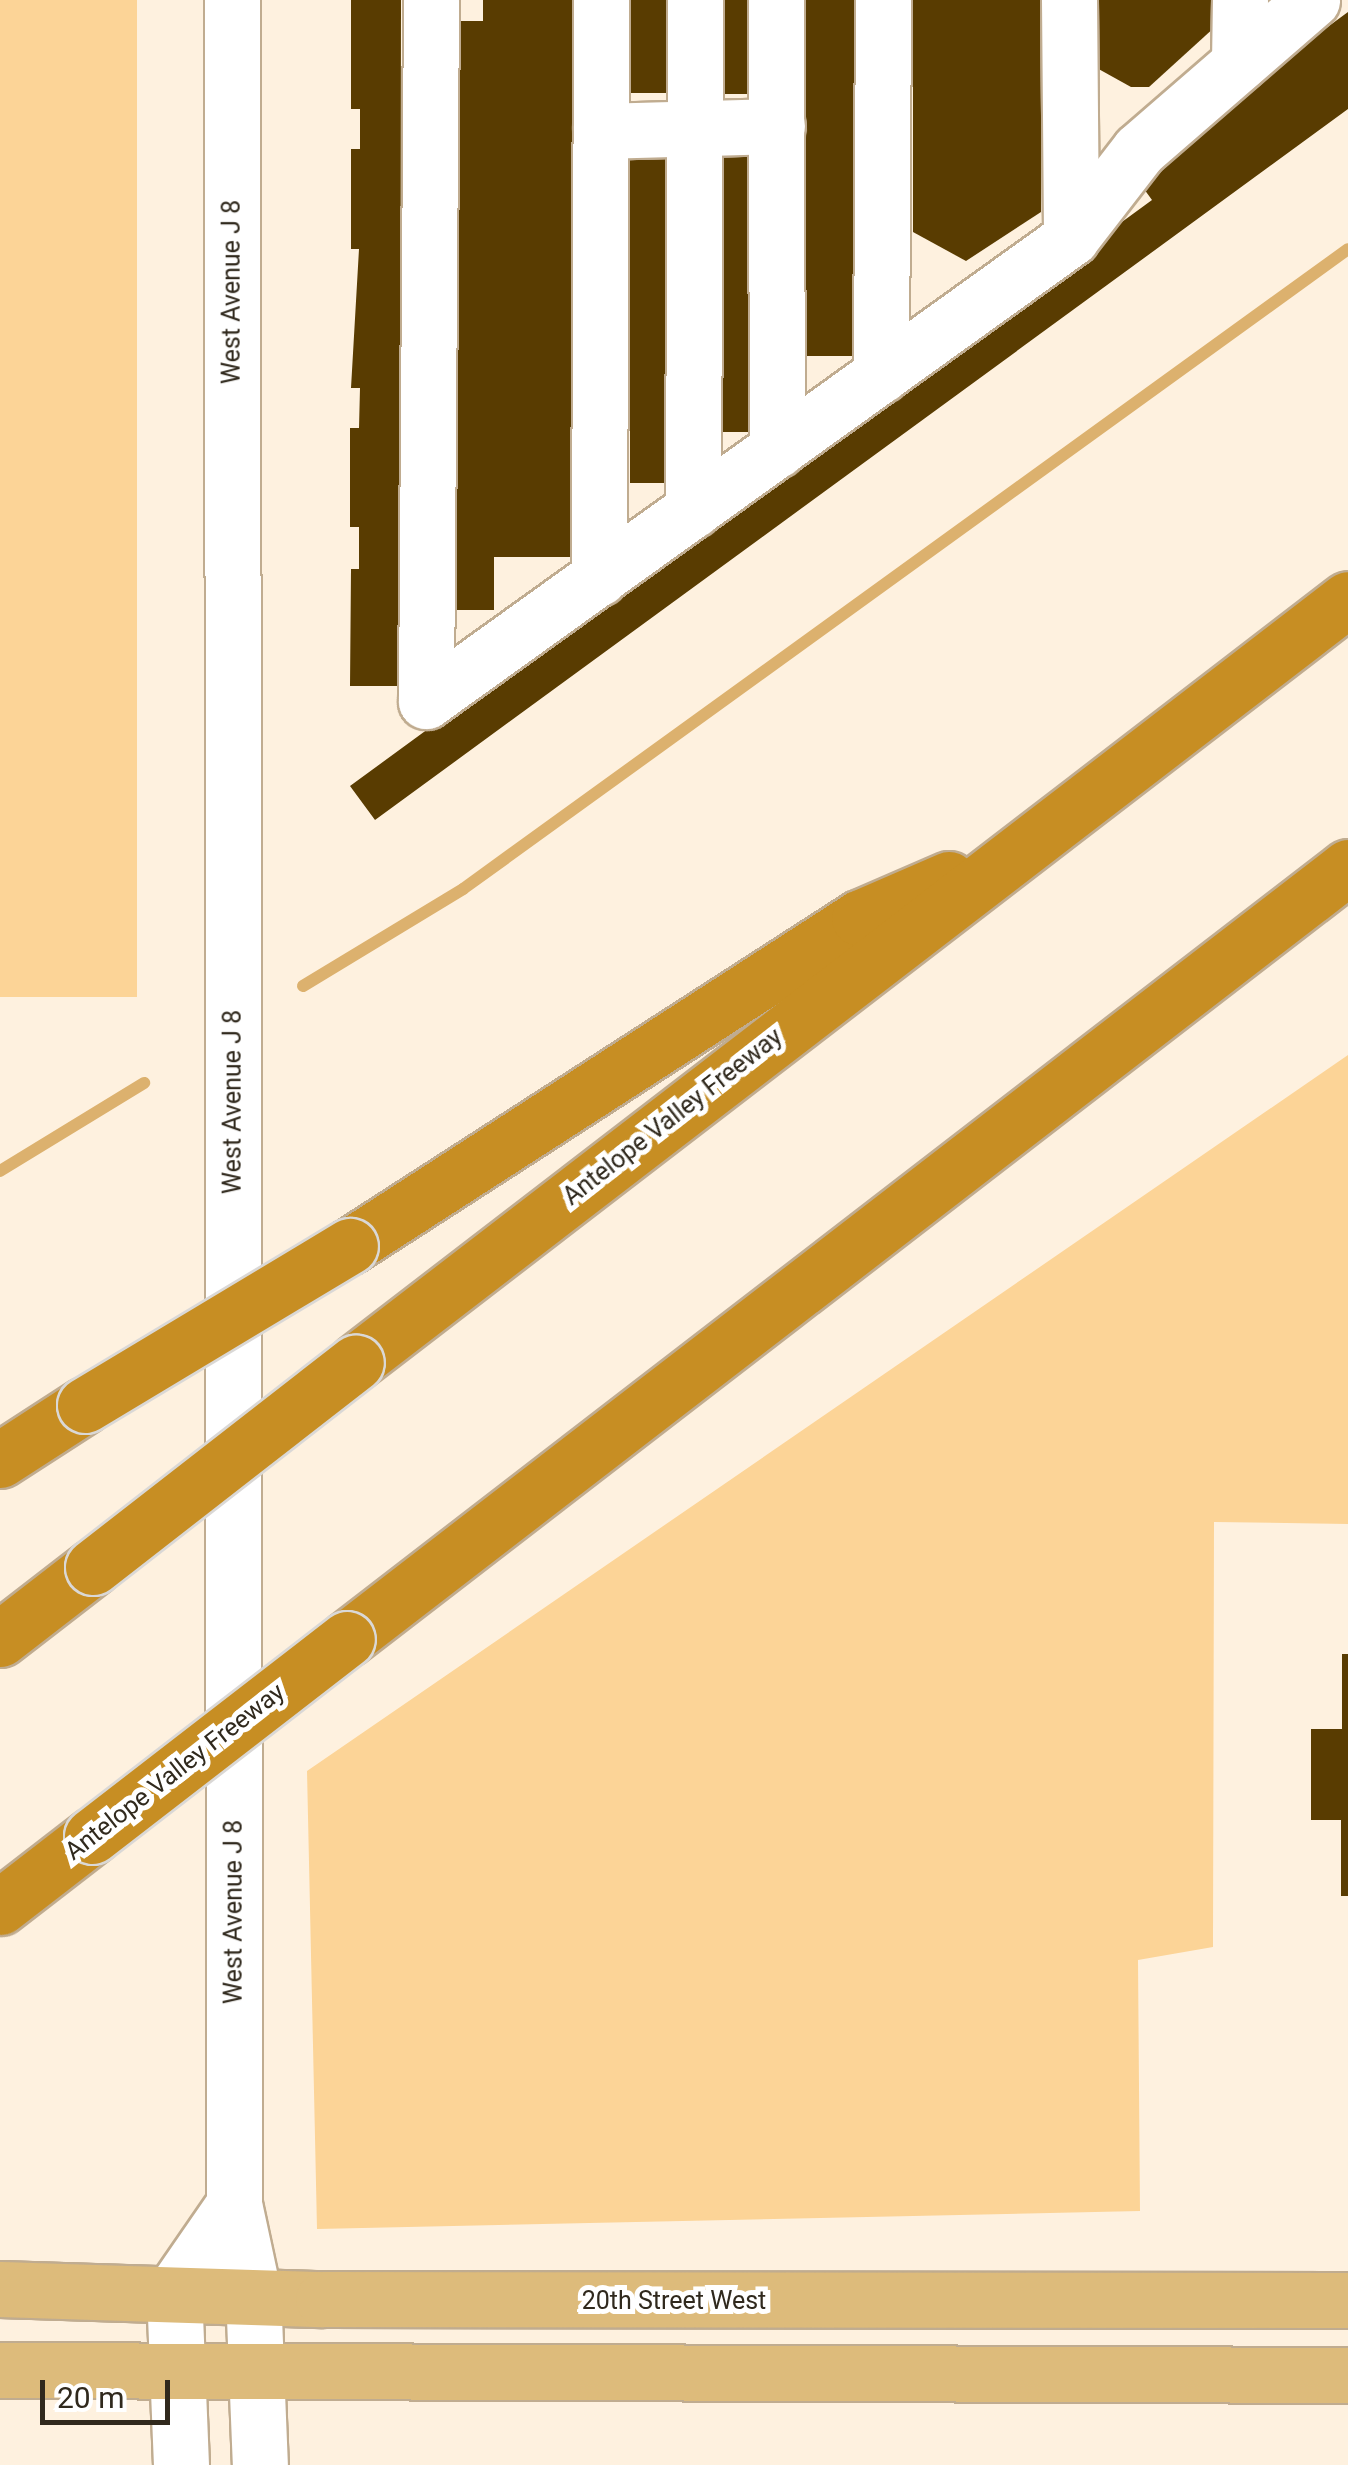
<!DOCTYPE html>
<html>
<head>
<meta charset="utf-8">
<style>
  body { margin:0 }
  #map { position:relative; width:1348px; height:2465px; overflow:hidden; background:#fef1df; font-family:Roboto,sans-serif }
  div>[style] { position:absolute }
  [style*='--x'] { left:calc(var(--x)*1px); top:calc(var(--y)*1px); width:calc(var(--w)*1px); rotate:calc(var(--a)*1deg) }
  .green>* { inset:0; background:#fcd497; transform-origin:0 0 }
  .stream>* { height:12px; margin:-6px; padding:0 6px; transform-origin:6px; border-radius:6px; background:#dcb16e }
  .building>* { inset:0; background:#593c01; transform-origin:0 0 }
  .roads { filter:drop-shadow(2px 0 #c0ac90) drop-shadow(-2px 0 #c0ac90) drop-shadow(0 2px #c0ac90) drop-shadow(0 -2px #c0ac90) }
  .minor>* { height:55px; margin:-27.5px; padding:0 27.5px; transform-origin:27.5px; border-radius:27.5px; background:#fff }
  .major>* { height:55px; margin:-27.5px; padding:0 27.5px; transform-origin:27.5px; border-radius:27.5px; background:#ddbb7b }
  .highway>* { height:55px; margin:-27.5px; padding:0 27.5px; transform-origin:27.5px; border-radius:27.5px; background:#c78e23 }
  .bridges { filter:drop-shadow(2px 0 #dad8d6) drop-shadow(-2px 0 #dad8d6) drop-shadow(0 2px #dad8d6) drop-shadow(0 -2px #dad8d6) }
  .highway-bridge>* { height:55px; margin:-27.5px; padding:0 27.5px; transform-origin:27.5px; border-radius:27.5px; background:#c78e23 }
  span { translate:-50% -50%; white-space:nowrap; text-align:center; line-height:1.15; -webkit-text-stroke:10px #fff; paint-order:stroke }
  .street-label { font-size:25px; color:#30291d }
  .scale { position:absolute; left:40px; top:2380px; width:130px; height:45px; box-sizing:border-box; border:5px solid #30291d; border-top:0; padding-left:12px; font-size:30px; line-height:35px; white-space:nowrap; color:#30291d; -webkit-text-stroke:8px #fff; paint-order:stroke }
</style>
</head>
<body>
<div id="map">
  <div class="green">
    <div style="left:0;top:0;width:137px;height:997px"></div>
    <div style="clip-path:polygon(1348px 1055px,1348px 1524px,1214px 1522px,1213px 1947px,1138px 1960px,1140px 2211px,317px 2229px,307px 1771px)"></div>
  </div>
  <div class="stream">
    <div style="--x:303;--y:986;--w:187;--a:-31.2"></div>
    <div style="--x:463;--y:889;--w:1092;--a:-35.87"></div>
    <div style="--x:0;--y:1171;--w:169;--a:-31.4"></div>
  </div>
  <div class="building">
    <div style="clip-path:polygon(351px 0,401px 0,400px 686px,350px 686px,351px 569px,359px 569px,359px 527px,350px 527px,350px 428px,359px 428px,360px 388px,351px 388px,359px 249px,351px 249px,351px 149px,360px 149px,360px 109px,351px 109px)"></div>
    <div style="clip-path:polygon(483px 0,577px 0,575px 557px,494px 557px,494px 610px,455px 610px,456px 21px,483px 21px)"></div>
    <div style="left:630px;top:0;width:51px;height:93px"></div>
    <div style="left:712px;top:0;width:39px;height:94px"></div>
    <div style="left:806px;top:0;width:51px;height:356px"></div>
    <div style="clip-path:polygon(913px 0,1041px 0,1041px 212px,966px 261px,913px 232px)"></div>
    <div style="clip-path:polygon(1095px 0,1216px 0,1216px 26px,1149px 87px,1131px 87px,1095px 67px)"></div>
    <div style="clip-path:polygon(1348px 12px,1348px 109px,375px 820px,350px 786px,1152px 200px,1131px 171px)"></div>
    <div style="left:630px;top:154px;width:50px;height:329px"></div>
    <div style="left:711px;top:154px;width:40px;height:278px"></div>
    <div style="clip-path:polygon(1342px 1654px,1348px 1654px,1348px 1896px,1341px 1896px,1341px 1820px,1311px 1820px,1311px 1729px,1342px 1729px)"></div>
  </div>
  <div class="roads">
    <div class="minor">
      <div style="--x:232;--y:0;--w:2204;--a:89.95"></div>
      <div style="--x:234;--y:2204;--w:91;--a:77.9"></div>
      <div style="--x:253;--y:2293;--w:172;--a:87.7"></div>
      <div style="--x:431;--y:0;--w:701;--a:90.41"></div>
      <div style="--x:426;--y:701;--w:794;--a:-35.67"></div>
      <div style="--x:1071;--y:238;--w:111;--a:-52.3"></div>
      <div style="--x:1139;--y:150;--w:229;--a:-40.9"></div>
      <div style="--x:776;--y:0;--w:450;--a:89.9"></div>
      <div style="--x:1069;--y:0;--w:238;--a:89.5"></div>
      <div style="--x:1239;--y:63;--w:63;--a:-89.1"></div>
      <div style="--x:601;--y:131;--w:176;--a:-1.6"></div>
      <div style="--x:881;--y:375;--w:375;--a:-89.7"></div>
      <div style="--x:693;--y:510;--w:510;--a:-89.78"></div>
      <div style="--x:599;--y:578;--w:578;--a:-89.8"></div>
      <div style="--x:181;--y:2465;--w:174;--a:-92.3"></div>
      <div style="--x:174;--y:2291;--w:106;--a:-55.4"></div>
    </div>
    <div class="major">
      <div style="--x:0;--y:2289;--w:323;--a:1.8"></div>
      <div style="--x:323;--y:2299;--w:1025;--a:0.06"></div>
      <div style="--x:0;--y:2370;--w:1348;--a:0.21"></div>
    </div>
    <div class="highway">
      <div style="--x:350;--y:1246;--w:606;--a:-32.8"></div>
      <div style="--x:859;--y:918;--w:98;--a:-23.4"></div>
      <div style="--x:356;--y:1362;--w:1251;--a:-37.57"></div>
      <div style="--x:0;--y:1460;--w:101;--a:-32.9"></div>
      <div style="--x:0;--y:1639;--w:118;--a:-37.7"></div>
      <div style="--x:347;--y:1639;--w:1264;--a:-37.64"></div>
      <div style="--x:0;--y:1907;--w:116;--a:-37.7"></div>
    </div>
  </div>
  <div class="bridges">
    <div class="highway-bridge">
      <div style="--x:85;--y:1405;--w:309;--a:-31"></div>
      <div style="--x:93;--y:1567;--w:333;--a:-37.9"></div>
      <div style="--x:92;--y:1836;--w:322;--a:-37.7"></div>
    </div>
  </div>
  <div class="street-label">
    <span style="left:232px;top:292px;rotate:-90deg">West Avenue J 8</span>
    <span style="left:233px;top:1102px;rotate:-90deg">West Avenue J 8</span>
    <span style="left:673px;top:1117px;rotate:-38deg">Antelope Valley Freeway</span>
    <span style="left:175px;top:1772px;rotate:-38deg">Antelope Valley Freeway</span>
    <span style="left:234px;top:1912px;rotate:-90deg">West Avenue J 8</span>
    <span style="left:674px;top:2301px">20th Street West</span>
  </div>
  <div class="scale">20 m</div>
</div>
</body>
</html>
